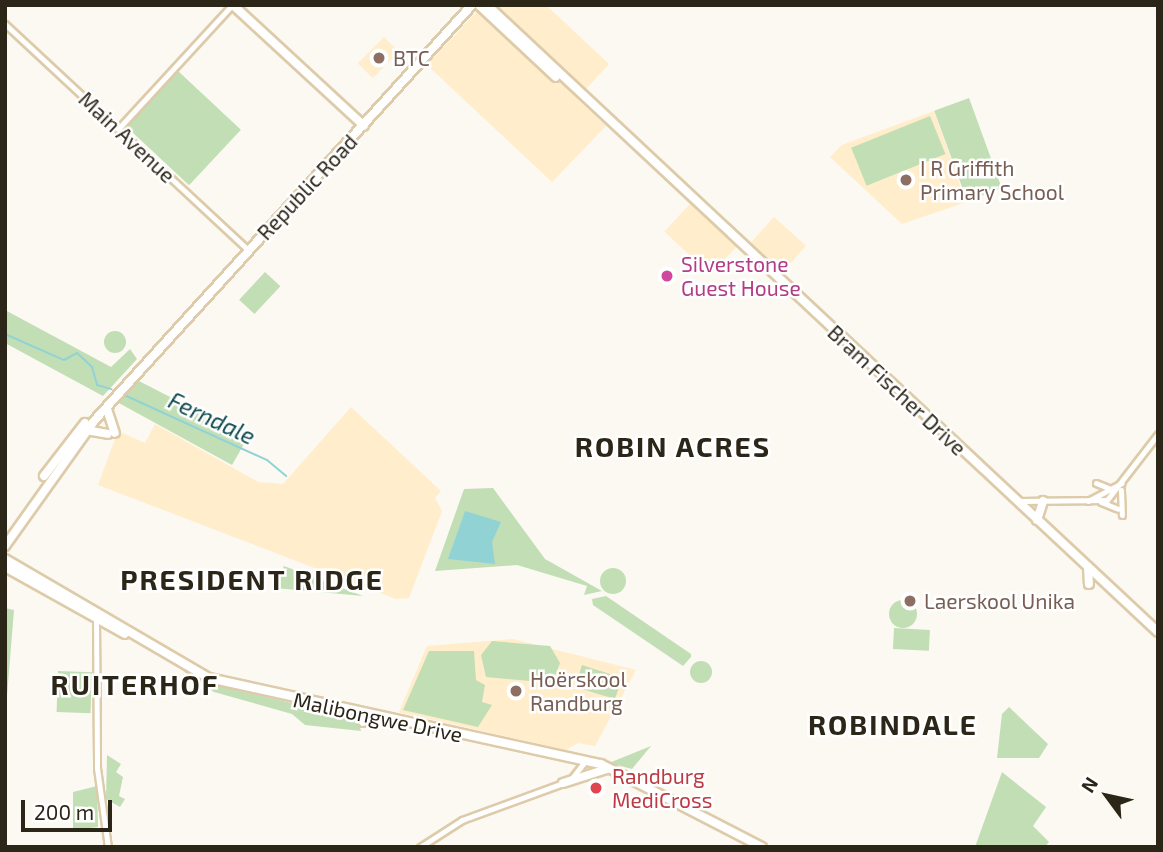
<!DOCTYPE html>
<html>
<head>
<meta charset="utf-8">
<style>
  body { margin:0 }
  #map { position:relative; width:1163px; height:852px; overflow:hidden; background:#fcf9f2; font-family:"Exo 2",sans-serif }
  div>[style] { position:absolute }
  [style*='--x'] { left:calc(var(--x)*1px); top:calc(var(--y)*1px); width:calc(var(--w)*1px); rotate:calc(var(--a)*1deg) }
  .built>* { inset:0; background:#ffedcb; transform-origin:0 0 }
  .green>* { inset:0; background:#c2deb5; transform-origin:0 0 }
  .round { border-radius:50% }
  .water>* { inset:0; background:#91d3d5 }
  .stream>* { height:2px; margin:-1px; padding:0 1px; transform-origin:1px; border-radius:1px; background:#91d3d5 }
  .roads { filter:drop-shadow(2px 0 #ddcba9) drop-shadow(-2px 0 #ddcba9) drop-shadow(0 2px #ddcba9) drop-shadow(0 -2px #ddcba9) }
  .minor>* { height:5px; margin:-2.5px; padding:0 2.5px; transform-origin:2.5px; border-radius:2.5px; background:#fff }
  .major>* { height:8px; margin:-4px; padding:0 4px; transform-origin:4px; border-radius:4px; background:#fff }
  .dots>* { width:19px; height:19px; translate:-50% -50%; box-sizing:border-box; border:4px solid #fff; border-radius:50% }
  span { translate:-50% -50%; white-space:nowrap; text-align:center; line-height:1.15; -webkit-text-stroke:5px #fff; paint-order:stroke }
  .education-label { font-size:21px; color:#785e54 }
  .left { translate:0 -50%; text-align:left }
  .street-label { font-size:21px; color:#2c2618 }
  .hotel-label { font-size:21px; color:#b23c85 }
  .health-label { font-size:21px; color:#be3a42 }
  .water-label { font-size:23px; color:#0e4a4d; font-style:italic }
  .district-label { font-size:28px; color:#2c2618; font-weight:700; letter-spacing:2px }
  .frame { position:absolute; inset:0; border:7px solid #2c2618; pointer-events:none }
  .north { position:absolute; left:1072px; top:761px; width:70px; height:70px; -webkit-text-stroke:5px #fff; paint-order:stroke; rotate:303deg; font-size:19px; font-weight:700; line-height:28px; text-align:center; color:#2c2618 }
  .north::after { content:''; display:block; margin:auto; width:24px; height:32px; background:#2c2618; clip-path:polygon(50% 0,100% 100%,50% 72%,0 100%) }
  .scale { position:absolute; left:21px; top:800px; width:91px; height:32px; box-sizing:border-box; border:4px solid #2c2618; border-top:0; padding-left:9px; font-size:21px; line-height:24px; white-space:nowrap; color:#2c2618; -webkit-text-stroke:5px #fff; paint-order:stroke }
</style>
</head>
<body>
<div id="map">
  <div class="built">
    <div style="clip-path:polygon(483px 5px,546px 5px,609px 64px,577px 99px,606px 126px,552px 182px,427px 65px)"></div>
    <div style="left:384px;top:37px;width:21px;height:37px;rotate:45deg"></div>
    <div style="clip-path:polygon(934px 111px,966px 202px,902px 224px,830px 157px,842px 145px)"></div>
    <div style="left:691px;top:203px;width:63px;height:39px;rotate:43deg"></div>
    <div style="left:774px;top:217px;width:43px;height:38px;rotate:42deg"></div>
    <div style="clip-path:polygon(351px 407px,441px 491px,435px 498px,442px 511px,409px 598px,396px 599px,98px 485px,118px 431px,145px 443px,155px 424px,258px 482px,283px 484px)"></div>
    <div style="clip-path:polygon(513px 639px,636px 670px,595px 746px,578px 743px,566px 750px,399px 712px,427px 646px)"></div>
  </div>
  <div class="green">
    <div style="left:178px;top:71px;width:86px;height:76px;rotate:43deg"></div>
    <div style="left:969px;top:98px;width:96px;height:37px;rotate:70deg"></div>
    <div style="left:930px;top:116px;width:41px;height:85px;rotate:68deg"></div>
    <div style="left:265px;top:272px;width:21px;height:38px;rotate:43deg"></div>
    <div style="clip-path:polygon(5px 310px,111px 367px,130px 349px,137px 359px,103px 396px,5px 343px)"></div>
    <div class="round" style="left:104px;top:331px;width:22px;height:22px"></div>
    <div style="clip-path:polygon(137px 380px,248px 437px,232px 465px,117px 402px)"></div>
    <div style="clip-path:polygon(493px 488px,545px 559px,602px 591px,584px 595px,587px 586px,517px 565px,435px 571px,464px 489px)"></div>
    <div style="clip-path:polygon(284px 566px,363px 596px,275px 588px)"></div>
    <div class="round" style="left:600px;top:568px;width:26px;height:26px"></div>
    <div style="clip-path:polygon(606px 596px,691px 654px,691px 657px,683px 666px,593px 605px,592px 599px)"></div>
    <div class="round" style="left:889px;top:600px;width:28px;height:28px"></div>
    <div style="clip-path:polygon(5px 608px,14px 610px,5px 721px)"></div>
    <div style="left:894px;top:628px;width:36px;height:21px;rotate:3deg"></div>
    <div style="clip-path:polygon(492px 641px,550px 646px,560px 663px,552px 683px,486px 677px,481px 655px)"></div>
    <div style="clip-path:polygon(429px 651px,474px 651px,476px 680px,485px 685px,482px 702px,492px 705px,478px 727px,403px 710px)"></div>
    <div class="round" style="left:690px;top:661px;width:22px;height:22px"></div>
    <div style="clip-path:polygon(582px 665px,610px 674px,609px 681px,620px 684px,615px 699px,575px 687px)"></div>
    <div style="left:58px;top:671px;width:34px;height:41px;rotate:2deg"></div>
    <div style="clip-path:polygon(183px 671px,227px 688px,357px 718px,361px 731px,305px 725px,292px 714px,214px 692px)"></div>
    <div style="clip-path:polygon(1009px 707px,1048px 744px,1039px 758px,997px 758px,1002px 714px)"></div>
    <div style="clip-path:polygon(651px 746px,632px 769px,609px 763px)"></div>
    <div style="clip-path:polygon(107px 755px,121px 764px,116px 772px,123px 777px,119px 796px,125px 799px,120px 807px,106px 799px)"></div>
    <div style="clip-path:polygon(1002px 772px,1046px 807px,1033px 826px,1049px 842px,1045px 847px,975px 847px)"></div>
    <div style="clip-path:polygon(97px 786px,98px 827px,73px 830px,73px 792px)"></div>
  </div>
  <div class="water">
    <div style="clip-path:polygon(465px 511px,501px 522px,492px 542px,495px 564px,448px 559px)"></div>
  </div>
  <div class="stream">
    <div style="--x:5;--y:334;--w:64;--a:23.8"></div>
    <div style="--x:64;--y:360;--w:15;--a:-28"></div>
    <div style="--x:77;--y:353;--w:21;--a:43"></div>
    <div style="--x:92;--y:367;--w:19;--a:74"></div>
    <div style="--x:97;--y:385;--w:15;--a:16"></div>
    <div style="--x:122;--y:394;--w:159;--a:24.5"></div>
    <div style="--x:267;--y:460;--w:25;--a:40"></div>
  </div>
  <div class="roads">
    <div class="minor">
      <div style="--x:5;--y:24;--w:332;--a:42.9"></div>
      <div style="--x:118;--y:129;--w:168;--a:-47.4"></div>
      <div style="--x:1096;--y:483;--w:18;--a:22"></div>
      <div style="--x:1121;--y:490;--w:25;--a:88"></div>
      <div style="--x:1019;--y:501;--w:88;--a:-0.7"></div>
      <div style="--x:1107;--y:500;--w:83;--a:-52.3"></div>
      <div style="--x:1088;--y:501;--w:38;--a:-28"></div>
      <div style="--x:1101;--y:502;--w:18;--a:22"></div>
      <div style="--x:96;--y:617;--w:151;--a:89.6"></div>
      <div style="--x:97;--y:768;--w:80;--a:82.1"></div>
      <div style="--x:572;--y:778;--w:23;--a:-52"></div>
      <div style="--x:420;--y:847;--w:50;--a:-32.7"></div>
      <div style="--x:462;--y:820;--w:108;--a:-20.1"></div>
    </div>
    <div class="major">
      <div style="--x:233;--y:5;--w:178;--a:42.7"></div>
      <div style="--x:479;--y:5;--w:105;--a:43.1"></div>
      <div style="--x:487;--y:5;--w:918;--a:43.06"></div>
      <div style="--x:107;--y:409;--w:25;--a:72"></div>
      <div style="--x:86;--y:430;--w:22;--a:10"></div>
      <div style="--x:44;--y:476;--w:67;--a:-52.3"></div>
      <div style="--x:1037;--y:520;--w:20;--a:-72"></div>
      <div style="--x:5;--y:546;--w:153;--a:-54.5"></div>
      <div style="--x:94;--y:421;--w:562;--a:-47.74"></div>
      <div style="--x:5;--y:559;--w:236;--a:30.3"></div>
      <div style="--x:209;--y:678;--w:401;--a:12.4"></div>
      <div style="--x:601;--y:764;--w:181;--a:27.3"></div>
      <div style="--x:5;--y:567;--w:137;--a:29.2"></div>
      <div style="--x:1088;--y:567;--w:17;--a:87"></div>
      <div style="--x:359;--y:716;--w:7;--a:56"></div>
      <div style="--x:563;--y:783;--w:46;--a:-17.7"></div>
    </div>
  </div>
  <div class="dots">
    <div style="left:379px;top:58px;background:#8d6e63"></div>
    <div style="left:906px;top:180px;background:#8d6e63"></div>
    <div style="left:667px;top:276px;background:#d1479c"></div>
    <div style="left:910px;top:601px;background:#8d6e63"></div>
    <div style="left:516px;top:691px;background:#8d6e63"></div>
    <div style="left:596px;top:788px;background:#e0444e"></div>
  </div>
  <div class="education-label">
    <span class="left" style="left:393px;top:58px">BTC</span>
    <span class="left" style="left:920px;top:180px">I R Griffith<br>Primary School</span>
    <span class="left" style="left:924px;top:601px">Laerskool Unika</span>
    <span class="left" style="left:530px;top:691px">Hoërskool<br>Randburg</span>
  </div>
  <div class="street-label">
    <span style="left:127px;top:137px;rotate:43deg">Main Avenue</span>
    <span style="left:307px;top:187px;rotate:-47deg">Republic Road</span>
    <span style="left:897px;top:390px;rotate:43deg">Bram Fischer Drive</span>
    <span style="left:378px;top:717px;rotate:12deg">Malibongwe Drive</span>
  </div>
  <div class="hotel-label">
    <span class="left" style="left:681px;top:276px">Silverstone<br>Guest House</span>
  </div>
  <div class="health-label">
    <span class="left" style="left:612px;top:788px">Randburg<br>MediCross</span>
  </div>
  <div class="water-label">
    <span style="left:212px;top:418px;rotate:25deg">Ferndale</span>
  </div>
  <div class="district-label">
    <span style="left:673px;top:446px">ROBIN ACRES</span>
    <span style="left:252px;top:579px">PRESIDENT RIDGE</span>
    <span style="left:135px;top:684px">RUITERHOF</span>
    <span style="left:893px;top:724px">ROBINDALE</span>
  </div>
  <div class="frame"></div>
  <div class="north">N</div>
  <div class="scale">200 m</div>
</div>
</body>
</html>
